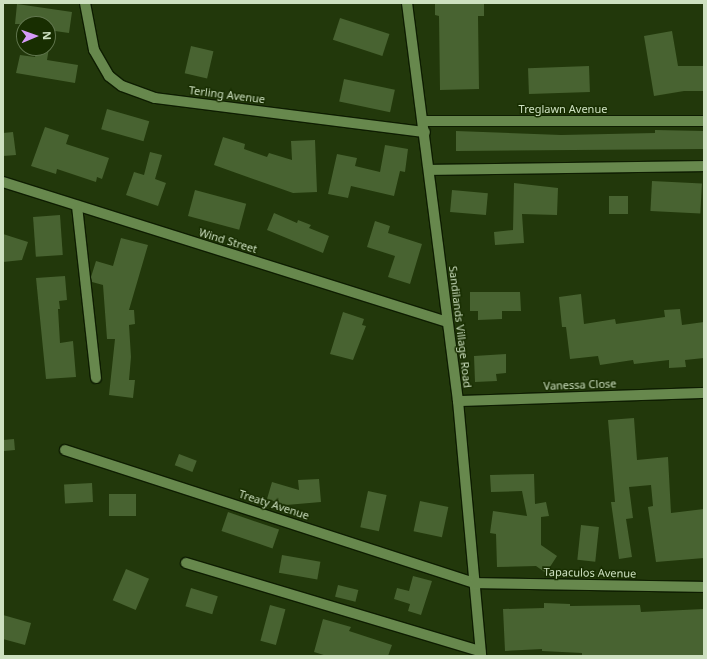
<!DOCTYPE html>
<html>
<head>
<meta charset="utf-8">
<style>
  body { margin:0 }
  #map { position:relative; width:707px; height:659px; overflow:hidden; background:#22380b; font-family:"Noto Sans",sans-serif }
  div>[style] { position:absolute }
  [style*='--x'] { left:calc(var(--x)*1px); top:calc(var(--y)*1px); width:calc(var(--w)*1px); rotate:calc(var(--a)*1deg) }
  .building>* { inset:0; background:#486331; transform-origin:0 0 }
  .roads { filter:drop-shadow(1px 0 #0e1d01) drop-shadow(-1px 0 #0e1d01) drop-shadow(0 1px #0e1d01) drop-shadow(0 -1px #0e1d01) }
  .minor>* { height:10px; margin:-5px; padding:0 5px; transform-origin:5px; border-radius:5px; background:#67884d }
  span { translate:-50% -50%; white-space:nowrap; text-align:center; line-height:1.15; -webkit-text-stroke:3px #182e01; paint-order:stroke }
  .street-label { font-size:11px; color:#cde0c0 }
  .frame { position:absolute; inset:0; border:4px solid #cde0c0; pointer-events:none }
  .north { position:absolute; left:16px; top:16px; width:40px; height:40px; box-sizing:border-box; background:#182e01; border:1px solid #60754d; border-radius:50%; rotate:88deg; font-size:11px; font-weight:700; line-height:16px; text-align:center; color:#cde0c0 }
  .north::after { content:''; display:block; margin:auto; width:14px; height:18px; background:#d69bf9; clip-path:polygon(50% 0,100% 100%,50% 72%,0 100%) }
</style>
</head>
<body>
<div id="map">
  <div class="building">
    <div style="clip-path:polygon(435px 3px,484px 3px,484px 16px,478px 16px,479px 89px,440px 90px,439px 16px,435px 15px)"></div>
    <div style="clip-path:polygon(17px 4px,72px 12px,69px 33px,48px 30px,48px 24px,15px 24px)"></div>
    <div style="left:340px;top:18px;width:52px;height:23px;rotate:18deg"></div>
    <div style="clip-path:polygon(672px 31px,678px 66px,704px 66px,704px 91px,684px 91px,654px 96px,644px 36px)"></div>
    <div style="left:191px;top:46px;width:23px;height:28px;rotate:13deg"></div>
    <div style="clip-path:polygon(37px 48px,49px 48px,47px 60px,78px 65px,75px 83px,16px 73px,20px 55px,35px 57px)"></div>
    <div style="left:589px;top:66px;width:26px;height:61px;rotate:88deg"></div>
    <div style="left:344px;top:79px;width:52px;height:23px;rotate:12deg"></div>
    <div style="left:107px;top:109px;width:44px;height:21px;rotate:16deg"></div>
    <div style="clip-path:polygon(45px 127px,69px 135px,66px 144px,109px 158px,102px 179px,97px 177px,96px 182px,57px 169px,56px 174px,31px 166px)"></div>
    <div style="clip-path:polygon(655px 130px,704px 131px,704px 149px,456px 151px,456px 131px,561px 135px,655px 133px)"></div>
    <div style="clip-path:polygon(13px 132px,16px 155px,3px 156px,3px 133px)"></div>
    <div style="clip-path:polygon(223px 137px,245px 144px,244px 149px,267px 157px,269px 153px,292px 160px,291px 141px,315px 140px,317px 192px,293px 193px,214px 165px)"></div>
    <div style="clip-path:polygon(385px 145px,408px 149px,405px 172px,400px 171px,394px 196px,351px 186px,348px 198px,328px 194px,337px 154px,357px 158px,355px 166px,380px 172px)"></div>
    <div style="clip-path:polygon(150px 152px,162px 155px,155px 179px,166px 183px,158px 206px,126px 195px,134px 172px,144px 175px)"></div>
    <div style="left:652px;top:181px;width:50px;height:30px;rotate:3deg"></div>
    <div style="clip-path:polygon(514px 183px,558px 188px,557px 215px,522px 214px,524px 243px,495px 245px,494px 232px,513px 230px)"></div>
    <div style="left:195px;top:190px;width:53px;height:27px;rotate:15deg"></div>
    <div style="left:452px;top:190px;width:36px;height:22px;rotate:5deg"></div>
    <div style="left:609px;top:196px;width:19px;height:18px"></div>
    <div style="clip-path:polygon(274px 213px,297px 223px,298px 220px,311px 225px,309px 228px,329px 236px,323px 253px,267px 230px)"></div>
    <div style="left:60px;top:215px;width:40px;height:27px;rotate:86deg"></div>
    <div style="clip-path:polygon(375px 221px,390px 226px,388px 233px,422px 244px,410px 284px,388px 277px,395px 256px,367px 247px)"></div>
    <div style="clip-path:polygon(3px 234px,28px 242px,22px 260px,3px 262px)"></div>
    <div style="clip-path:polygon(121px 238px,148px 245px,129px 310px,134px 310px,135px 324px,129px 325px,131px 357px,129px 380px,135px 380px,133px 398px,109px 395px,115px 339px,107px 339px,103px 285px,92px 282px,91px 277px,96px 261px,113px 266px)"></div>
    <div style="clip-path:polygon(65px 276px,67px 300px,59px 301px,60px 309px,58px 309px,60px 343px,73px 341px,76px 377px,46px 379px,36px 278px)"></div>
    <div style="clip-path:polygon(470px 292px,520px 292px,521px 311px,502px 311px,502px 319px,478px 320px,478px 311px,470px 311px)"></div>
    <div style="clip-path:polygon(581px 294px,584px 324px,615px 319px,616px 324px,665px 317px,664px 310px,680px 309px,682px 325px,704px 322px,704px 358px,685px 360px,686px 367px,669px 368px,669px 360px,634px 364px,633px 360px,600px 365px,598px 356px,570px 359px,566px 327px,562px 327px,559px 297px)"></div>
    <div style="clip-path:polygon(343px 312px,364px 319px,362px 325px,366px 326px,353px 360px,330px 354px)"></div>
    <div style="clip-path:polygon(506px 354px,506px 373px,496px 374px,497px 381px,475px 382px,474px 356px)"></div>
    <div style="clip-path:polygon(634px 418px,637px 460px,668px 457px,671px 513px,704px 509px,704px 558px,656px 562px,648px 507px,653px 506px,651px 485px,629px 487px,633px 518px,626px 519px,632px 557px,619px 559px,611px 502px,615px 502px,608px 420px)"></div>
    <div style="left:14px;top:439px;width:11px;height:11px;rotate:85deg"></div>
    <div style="left:179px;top:454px;width:19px;height:12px;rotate:21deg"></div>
    <div style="clip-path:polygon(534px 474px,535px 504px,546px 502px,549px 516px,541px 517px,541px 545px,557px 556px,546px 573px,536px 566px,497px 567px,496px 534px,490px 533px,493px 511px,527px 516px,522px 491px,491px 492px,490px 475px)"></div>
    <div style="clip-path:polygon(319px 479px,321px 502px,286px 505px,267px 499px,272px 482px,299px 490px,298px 480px)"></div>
    <div style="left:92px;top:483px;width:19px;height:28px;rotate:87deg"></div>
    <div style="left:368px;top:491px;width:19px;height:37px;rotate:12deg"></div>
    <div style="left:109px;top:494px;width:27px;height:22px"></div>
    <div style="left:420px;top:501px;width:29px;height:31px;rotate:12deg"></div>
    <div style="left:228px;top:512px;width:54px;height:20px;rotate:19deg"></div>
    <div style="left:581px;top:525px;width:18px;height:35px;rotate:6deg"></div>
    <div style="left:282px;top:555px;width:39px;height:18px;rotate:10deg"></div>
    <div style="left:126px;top:569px;width:25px;height:34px;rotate:23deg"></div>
    <div style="clip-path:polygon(413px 576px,432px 581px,421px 615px,408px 611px,410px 604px,394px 599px,397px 588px,409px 591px)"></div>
    <div style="left:338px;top:585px;width:21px;height:12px;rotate:14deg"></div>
    <div style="left:191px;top:588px;width:28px;height:19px;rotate:17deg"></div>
    <div style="clip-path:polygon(544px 603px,570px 604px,570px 606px,640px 605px,641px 612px,704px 609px,704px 656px,582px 656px,582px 653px,542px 651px,542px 649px,505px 651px,503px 609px,544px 608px)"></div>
    <div style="left:270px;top:605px;width:16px;height:37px;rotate:15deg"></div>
    <div style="clip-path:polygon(3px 615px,31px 623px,25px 645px,3px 639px)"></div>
    <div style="clip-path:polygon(323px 619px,351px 627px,349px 631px,392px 645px,388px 656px,327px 656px,314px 652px)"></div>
  </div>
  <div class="roads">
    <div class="minor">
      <div style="--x:85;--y:3;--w:48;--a:79.2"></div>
      <div style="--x:94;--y:50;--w:30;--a:60"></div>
      <div style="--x:109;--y:76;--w:16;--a:38"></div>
      <div style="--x:122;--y:86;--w:35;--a:20"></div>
      <div style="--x:155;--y:98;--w:272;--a:7.2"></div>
      <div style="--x:407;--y:3;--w:401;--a:82.7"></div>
      <div style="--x:458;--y:401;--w:256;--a:84.8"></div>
      <div style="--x:423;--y:121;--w:281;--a:0"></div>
      <div style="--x:429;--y:170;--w:275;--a:-0.8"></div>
      <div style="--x:3;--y:182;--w:465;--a:17.5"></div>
      <div style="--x:77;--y:206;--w:173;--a:83.7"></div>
      <div style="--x:458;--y:401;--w:246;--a:-1.9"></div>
      <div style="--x:65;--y:450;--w:431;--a:18"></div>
      <div style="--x:475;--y:583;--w:229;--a:1"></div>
      <div style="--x:186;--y:563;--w:307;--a:16.7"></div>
    </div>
  </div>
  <div class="street-label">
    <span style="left:227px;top:95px;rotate:7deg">Terling Avenue</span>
    <span style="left:563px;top:109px">Treglawn Avenue</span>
    <span style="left:228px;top:241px;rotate:17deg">Wind Street</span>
    <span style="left:460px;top:327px;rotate:83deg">Sandilands Village Road</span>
    <span style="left:580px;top:385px;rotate:-2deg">Vanessa Close</span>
    <span style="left:274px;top:505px;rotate:18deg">Treaty Avenue</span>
    <span style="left:590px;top:573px;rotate:1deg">Tapaculos Avenue</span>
  </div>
  <div class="frame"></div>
  <div class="north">N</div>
</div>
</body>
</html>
